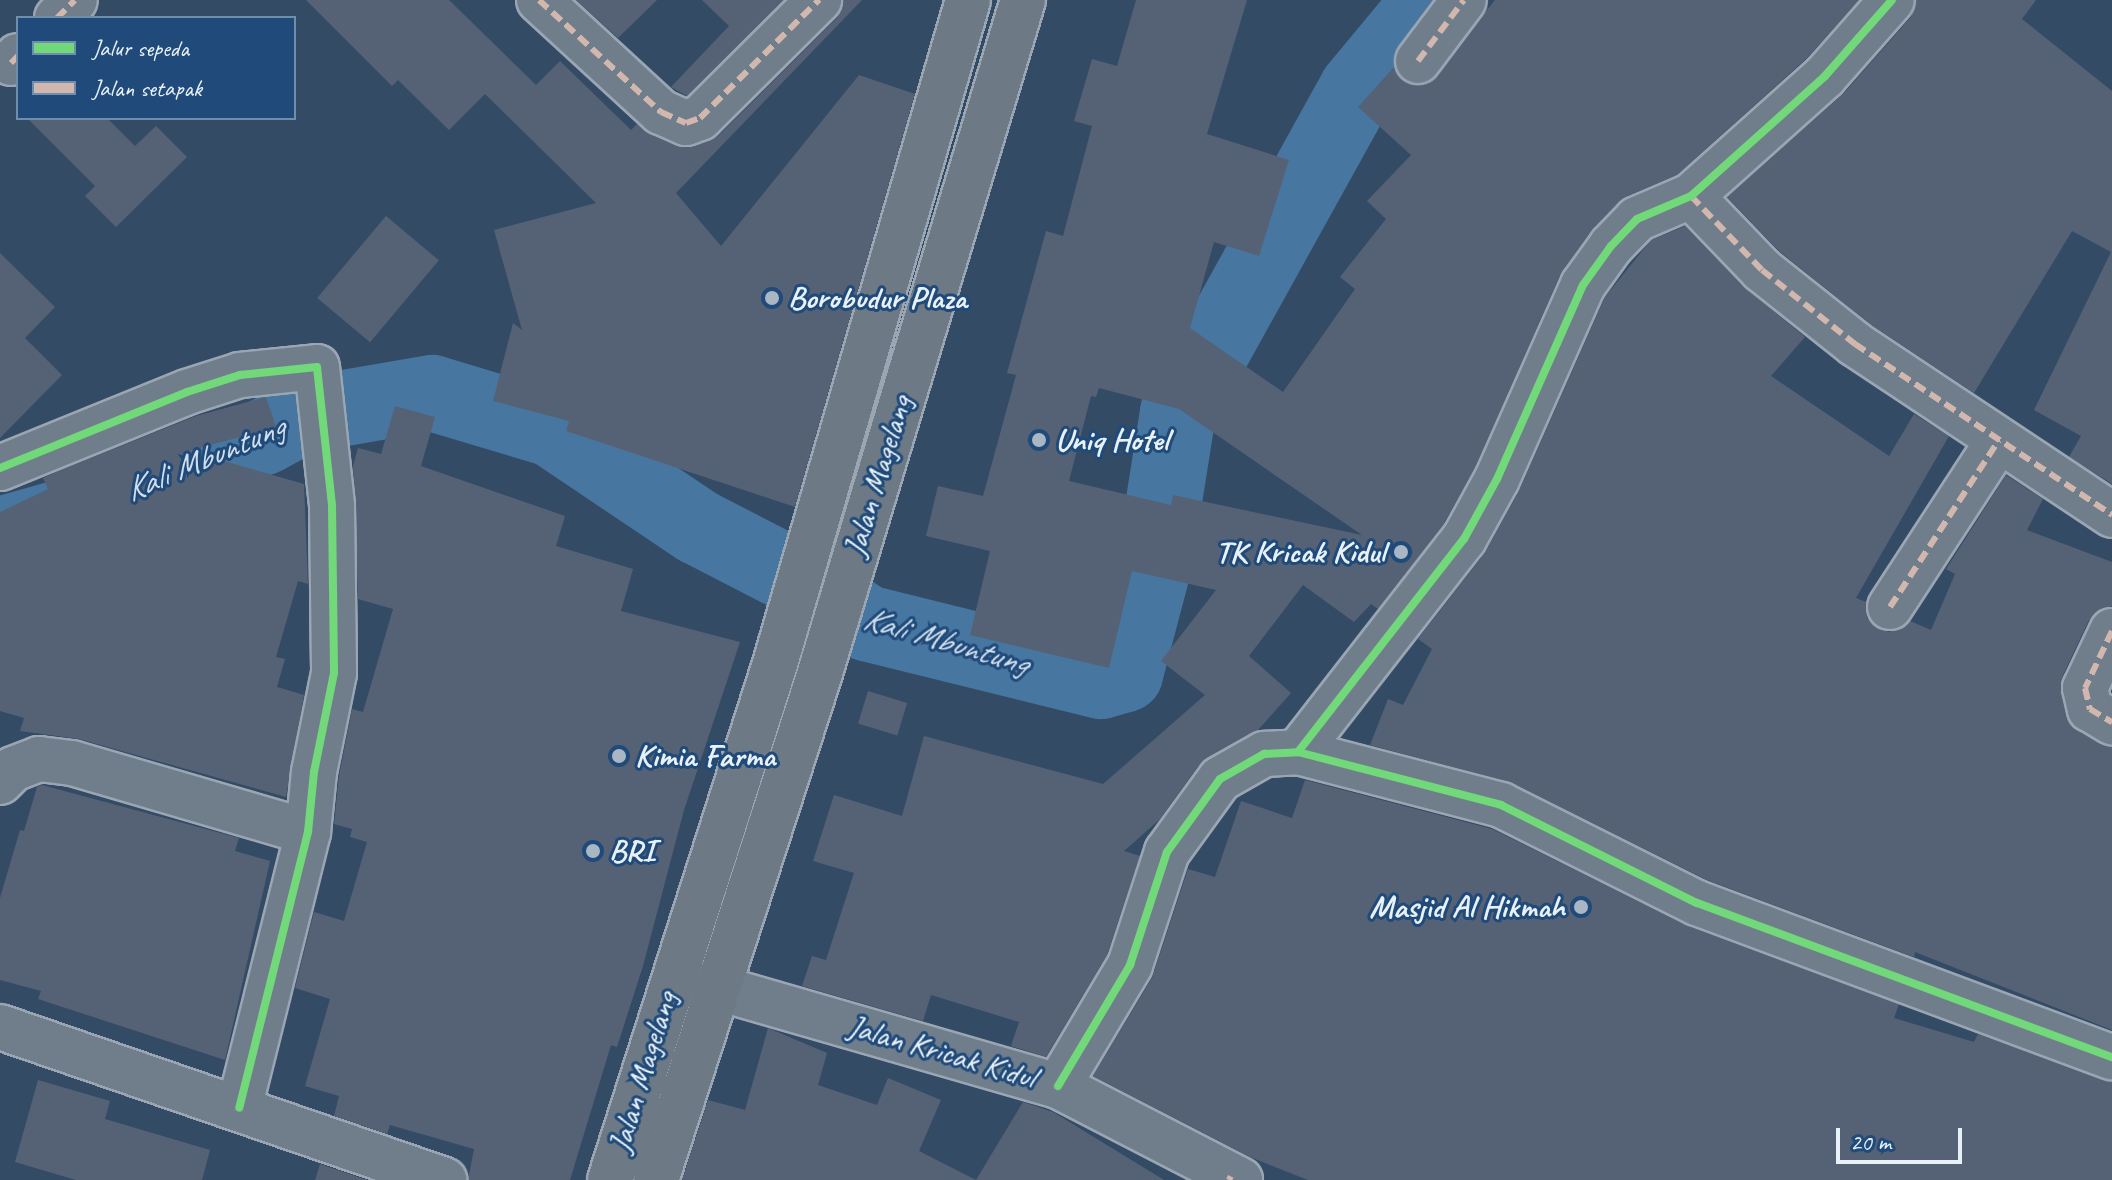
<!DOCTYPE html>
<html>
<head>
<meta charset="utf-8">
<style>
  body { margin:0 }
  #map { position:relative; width:2112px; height:1180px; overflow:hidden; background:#344b65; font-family:Caveat,sans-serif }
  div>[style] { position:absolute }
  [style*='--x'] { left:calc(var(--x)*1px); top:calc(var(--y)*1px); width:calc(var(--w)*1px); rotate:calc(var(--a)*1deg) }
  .river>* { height:76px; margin:-38px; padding:0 38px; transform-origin:38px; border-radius:38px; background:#4777a0 }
  .building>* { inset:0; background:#556276; transform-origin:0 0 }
  .roads { filter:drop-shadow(2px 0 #9aa6b3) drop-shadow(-2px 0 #9aa6b3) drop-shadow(0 2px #9aa6b3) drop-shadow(0 -2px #9aa6b3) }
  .minor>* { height:44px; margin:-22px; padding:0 22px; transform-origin:22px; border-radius:22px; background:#707e8c }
  .major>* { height:44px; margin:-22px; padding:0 22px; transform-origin:22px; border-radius:22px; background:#6d7985 }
  .quiet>* { height:6px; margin-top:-3px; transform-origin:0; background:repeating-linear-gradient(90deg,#d1b7ad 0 12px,transparent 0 18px) }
  .cycleway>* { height:8px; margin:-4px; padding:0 4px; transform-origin:4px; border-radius:4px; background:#71d979 }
  .dots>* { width:22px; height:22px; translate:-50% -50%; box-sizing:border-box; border:4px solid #1f4a7a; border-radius:50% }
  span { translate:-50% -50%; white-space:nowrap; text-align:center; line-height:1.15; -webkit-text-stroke:6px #1f4a7a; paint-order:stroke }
  .poi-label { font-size:32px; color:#e8f1f8; font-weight:700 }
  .left { translate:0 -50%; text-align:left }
  .right { translate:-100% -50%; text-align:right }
  .street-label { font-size:32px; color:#e8f1f8 }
  .water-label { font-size:34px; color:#d0dfec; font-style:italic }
  .legend { position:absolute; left:16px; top:16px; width:280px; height:104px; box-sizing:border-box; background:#1f4a7a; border:2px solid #6f8dac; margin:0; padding:10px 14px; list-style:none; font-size:24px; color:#e8f1f8 }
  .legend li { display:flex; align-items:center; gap:16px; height:40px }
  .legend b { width:40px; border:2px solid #6f8dac }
  .scale { position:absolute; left:1836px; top:1128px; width:126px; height:36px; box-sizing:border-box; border:4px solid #e8f1f8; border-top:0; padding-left:10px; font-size:24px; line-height:28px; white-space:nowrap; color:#e8f1f8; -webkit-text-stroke:6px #1f4a7a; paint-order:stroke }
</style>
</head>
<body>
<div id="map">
  <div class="river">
    <div style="--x:0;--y:535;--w:62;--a:-15.8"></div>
    <div style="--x:60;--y:518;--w:219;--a:-21.7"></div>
    <div style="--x:264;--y:437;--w:46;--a:-28.8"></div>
    <div style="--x:304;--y:415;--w:130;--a:-9.8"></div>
    <div style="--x:432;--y:393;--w:125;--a:16.7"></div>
    <div style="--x:552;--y:429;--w:176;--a:33.9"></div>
    <div style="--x:698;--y:527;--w:123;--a:27.2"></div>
    <div style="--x:807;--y:583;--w:71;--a:34.1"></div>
    <div style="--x:866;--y:623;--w:242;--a:13.9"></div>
    <div style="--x:1101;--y:681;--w:25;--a:-16"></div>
    <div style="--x:1125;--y:674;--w:114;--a:-75.2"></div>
    <div style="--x:1154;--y:564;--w:154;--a:-81"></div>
    <div style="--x:1178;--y:412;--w:369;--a:-61"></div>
    <div style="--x:1357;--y:89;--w:116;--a:-50.3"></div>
  </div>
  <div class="building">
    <div style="clip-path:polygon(306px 0,449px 0,536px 85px,560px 61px,631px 130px,637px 124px,676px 146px,693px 147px,718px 136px,837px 18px,843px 0,862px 0,676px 193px,721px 246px,859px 75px,915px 94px,795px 507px,566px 431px,569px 421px,493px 401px,513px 323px,522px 330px,494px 230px,596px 203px,485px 94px,449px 130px,398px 80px,392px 86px)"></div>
    <div style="clip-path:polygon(576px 0,657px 0,618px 38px)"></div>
    <div style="clip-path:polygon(702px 0,784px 0,687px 96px,671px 87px,729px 26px)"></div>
    <div style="clip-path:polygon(evenodd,1136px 0,1247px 0,1207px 134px,1289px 160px,1259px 256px,1214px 242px,1190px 328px,1283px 392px,1355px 289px,1340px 277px,1386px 219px,1367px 201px,1411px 155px,1358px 107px,1394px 67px,1404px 81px,1428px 84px,1495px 0,1859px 0,1807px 58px,1677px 175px,1627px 196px,1591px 231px,1560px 275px,1475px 468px,1443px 525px,1378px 609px,1371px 604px,1354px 622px,1303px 585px,1249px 656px,1291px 693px,1258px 730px,1200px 764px,1159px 820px,1124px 851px,1140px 856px,1107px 955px,1046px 1057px,1011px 1046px,1019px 1022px,931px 995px,923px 1021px,802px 986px,812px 956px,826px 960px,854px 873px,813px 861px,834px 795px,902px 816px,924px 736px,1103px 784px,1205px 695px,1161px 661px,1216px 590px,1132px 571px,1109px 668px,970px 635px,990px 551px,926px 536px,938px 486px,983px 496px,1016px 375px,1007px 373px,1046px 231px,1063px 236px,1092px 126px,1074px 121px,1092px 59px,1117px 66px,1136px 0,1099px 388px,1179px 409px,1362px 535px,1173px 495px,1171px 505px,1069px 481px,1091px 396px,1096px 397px,1099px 388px)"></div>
    <div style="clip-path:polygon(1916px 0,2036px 0,2022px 19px,2112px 91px,2112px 484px,2069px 457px,2081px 436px,2034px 410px,2111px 252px,2072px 231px,1974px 393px,1870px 324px,1779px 251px,1727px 197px,1844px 93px,1911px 17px)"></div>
    <div style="clip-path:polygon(27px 118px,107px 118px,135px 146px,156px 126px,187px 157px,116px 227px,85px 196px,95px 186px)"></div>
    <div style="left:386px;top:216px;width:69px;height:107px;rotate:40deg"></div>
    <div style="clip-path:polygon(1685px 226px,1744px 287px,1805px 337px,1771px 376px,1889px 456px,1914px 414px,1949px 436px,1856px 598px,1866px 602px,1867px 618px,1876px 627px,1889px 632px,1910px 621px,1931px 630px,1955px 574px,1946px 569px,2006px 475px,2043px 499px,2027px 530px,2112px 562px,2112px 606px,2089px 620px,2062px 677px,2061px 693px,2070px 724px,2112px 747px,2112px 1030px,1915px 952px,1914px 957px,1707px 880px,1512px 783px,1370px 745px,1388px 699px,1403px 705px,1432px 649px,1418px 639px,1484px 554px,1519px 491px,1605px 297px,1651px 240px)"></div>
    <div style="clip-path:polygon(0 253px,55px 307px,25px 338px,62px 375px,0 438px)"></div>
    <div style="clip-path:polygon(266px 397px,276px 427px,189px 451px,304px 484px,308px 584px,298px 581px,276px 657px,285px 659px,277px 687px,304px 695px,286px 797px,79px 739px,20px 731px,24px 718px,0 711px,0 512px,48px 489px,43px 478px,61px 470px,196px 416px)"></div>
    <div style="clip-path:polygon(395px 406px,435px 417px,421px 466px,565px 516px,556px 546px,633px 569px,621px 611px,740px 642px,684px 810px,643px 966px,617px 1047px,611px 1045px,570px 1180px,468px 1180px,474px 1149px,390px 1125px,387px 1134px,334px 1116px,339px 1096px,305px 1086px,330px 999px,295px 988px,314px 912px,344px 921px,367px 842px,350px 837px,352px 829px,334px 824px,339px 776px,352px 709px,363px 712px,393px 609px,358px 599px,353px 466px,358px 448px,381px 454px)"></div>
    <div style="left:868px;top:691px;width:41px;height:34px;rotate:17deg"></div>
    <div style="clip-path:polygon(1305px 780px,1492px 829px,1688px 926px,1899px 1004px,1894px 1018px,1974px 1042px,1978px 1034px,2112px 1081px,2112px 1180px,1308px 1180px,1250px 1157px,1093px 1076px,1152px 978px,1188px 869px,1215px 877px,1241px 801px,1292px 818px)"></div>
    <div style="clip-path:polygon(42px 785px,239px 838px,235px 851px,270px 861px,225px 1060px,38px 999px,41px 991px,0 980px,0 898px,20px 830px,24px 831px,37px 787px)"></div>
    <div style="clip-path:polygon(768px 1028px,827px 1053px,818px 1085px,877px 1105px,888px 1078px,941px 1100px,919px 1151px,976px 1180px,1023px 1102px,1053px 1112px,1164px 1180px,682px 1180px,708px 1100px,745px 1110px)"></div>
    <div style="clip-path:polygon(38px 1080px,110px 1101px,105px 1119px,210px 1150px,202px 1180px,76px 1180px,15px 1162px)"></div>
    <div style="clip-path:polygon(320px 1164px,367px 1180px,315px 1180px)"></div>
  </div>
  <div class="roads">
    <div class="minor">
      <div style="--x:539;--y:0;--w:166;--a:42.6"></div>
      <div style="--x:661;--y:112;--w:27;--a:24"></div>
      <div style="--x:686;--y:123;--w:15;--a:-20"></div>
      <div style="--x:700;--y:118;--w:168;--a:-44.8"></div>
      <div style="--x:57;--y:18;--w:25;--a:-45"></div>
      <div style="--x:1418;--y:61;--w:76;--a:-53"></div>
      <div style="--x:11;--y:63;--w:10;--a:-45"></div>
      <div style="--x:1691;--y:196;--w:103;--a:46.2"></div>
      <div style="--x:1762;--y:270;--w:119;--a:38.5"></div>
      <div style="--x:1855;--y:344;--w:309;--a:33.6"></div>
      <div style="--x:0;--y:468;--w:202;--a:-22.1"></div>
      <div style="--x:187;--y:392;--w:56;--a:-17.8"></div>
      <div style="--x:240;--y:375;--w:77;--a:-5.9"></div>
      <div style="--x:317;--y:367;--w:140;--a:83.8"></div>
      <div style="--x:332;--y:506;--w:167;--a:89.3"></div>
      <div style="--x:334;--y:673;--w:101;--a:101.4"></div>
      <div style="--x:314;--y:772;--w:60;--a:95.7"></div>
      <div style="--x:308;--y:832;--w:284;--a:104"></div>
      <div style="--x:1890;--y:607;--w:199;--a:-56.9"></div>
      <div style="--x:2112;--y:631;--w:63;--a:115.3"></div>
      <div style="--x:2085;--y:688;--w:22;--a:77"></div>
      <div style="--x:2090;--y:709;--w:26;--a:31"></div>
      <div style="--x:1298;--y:752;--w:270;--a:-52.1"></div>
      <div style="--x:1464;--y:539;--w:68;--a:-61.2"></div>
      <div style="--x:1497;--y:479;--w:212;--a:-66.1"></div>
      <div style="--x:1583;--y:285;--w:48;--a:-54.3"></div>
      <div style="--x:1611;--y:246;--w:37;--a:-46"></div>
      <div style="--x:1637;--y:219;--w:59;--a:-23.1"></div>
      <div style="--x:1691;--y:196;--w:180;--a:-41.8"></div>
      <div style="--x:1825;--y:76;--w:101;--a:-48.6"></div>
      <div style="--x:0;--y:782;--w:18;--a:-45"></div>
      <div style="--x:13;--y:769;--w:28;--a:-21"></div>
      <div style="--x:39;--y:759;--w:33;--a:7"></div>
      <div style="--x:72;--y:763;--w:246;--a:16.3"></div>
      <div style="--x:679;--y:983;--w:43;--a:7.9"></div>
      <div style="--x:722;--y:989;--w:350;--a:16.1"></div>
      <div style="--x:1058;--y:1086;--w:205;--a:27.3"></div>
      <div style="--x:0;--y:1027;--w:470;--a:19"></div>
      <div style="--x:1058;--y:1086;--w:141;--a:-59.2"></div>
      <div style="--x:1130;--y:965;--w:119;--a:-71.9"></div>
      <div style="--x:1167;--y:852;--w:90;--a:-54"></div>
      <div style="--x:1220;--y:779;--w:51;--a:-29.6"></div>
      <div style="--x:1264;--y:754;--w:34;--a:-3"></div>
      <div style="--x:1298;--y:752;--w:210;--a:14.6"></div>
      <div style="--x:1501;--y:805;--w:219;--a:26.6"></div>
      <div style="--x:1697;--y:903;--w:443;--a:20.4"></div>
    </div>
    <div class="major">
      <div style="--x:610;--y:1180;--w:542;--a:-72.27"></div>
      <div style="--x:775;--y:664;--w:691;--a:-73.79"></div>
      <div style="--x:656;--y:1180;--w:530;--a:-72.08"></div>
      <div style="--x:819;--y:676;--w:706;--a:-73.21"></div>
    </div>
  </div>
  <div class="quiet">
    <div style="--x:539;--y:0;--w:166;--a:42.6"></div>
    <div style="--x:661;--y:112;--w:27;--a:24"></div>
    <div style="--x:686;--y:123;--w:15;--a:-20"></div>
    <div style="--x:700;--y:118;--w:168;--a:-44.8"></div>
    <div style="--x:57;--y:18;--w:25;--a:-45"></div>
    <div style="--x:1418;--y:61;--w:76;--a:-53"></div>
    <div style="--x:11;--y:63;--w:10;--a:-45"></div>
    <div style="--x:1691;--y:196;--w:103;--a:46.2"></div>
    <div style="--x:1762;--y:270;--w:119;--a:38.5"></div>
    <div style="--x:1855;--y:344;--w:309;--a:33.6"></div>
    <div style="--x:1890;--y:607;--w:199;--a:-56.9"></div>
    <div style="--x:2112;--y:631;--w:63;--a:115.3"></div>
    <div style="--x:2085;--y:688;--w:22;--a:77"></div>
    <div style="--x:2090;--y:709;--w:26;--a:31"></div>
    <div style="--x:1229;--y:1180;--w:4;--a:-63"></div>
  </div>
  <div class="cycleway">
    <div style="--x:0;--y:468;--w:202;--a:-22.1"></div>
    <div style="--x:187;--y:392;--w:56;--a:-17.8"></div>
    <div style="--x:240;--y:375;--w:77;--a:-5.9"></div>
    <div style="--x:317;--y:367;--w:140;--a:83.8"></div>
    <div style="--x:332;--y:506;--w:167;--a:89.3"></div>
    <div style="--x:334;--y:673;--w:101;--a:101.4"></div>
    <div style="--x:314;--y:772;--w:60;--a:95.7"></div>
    <div style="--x:308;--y:832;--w:284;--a:104"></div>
    <div style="--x:1298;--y:752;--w:270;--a:-52.1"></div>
    <div style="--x:1464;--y:539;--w:68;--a:-61.2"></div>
    <div style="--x:1497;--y:479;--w:212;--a:-66.1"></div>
    <div style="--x:1583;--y:285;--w:48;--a:-54.3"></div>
    <div style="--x:1611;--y:246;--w:37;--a:-46"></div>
    <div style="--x:1637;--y:219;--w:59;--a:-23.1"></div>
    <div style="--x:1691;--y:196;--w:180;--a:-41.8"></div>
    <div style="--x:1825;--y:76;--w:101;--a:-48.6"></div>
    <div style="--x:1058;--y:1086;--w:141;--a:-59.2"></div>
    <div style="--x:1130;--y:965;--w:119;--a:-71.9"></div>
    <div style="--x:1167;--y:852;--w:90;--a:-54"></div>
    <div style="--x:1220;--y:779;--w:51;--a:-29.6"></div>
    <div style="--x:1264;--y:754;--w:34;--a:-3"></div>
    <div style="--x:1298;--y:752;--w:210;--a:14.6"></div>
    <div style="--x:1501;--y:805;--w:219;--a:26.6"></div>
    <div style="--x:1697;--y:903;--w:443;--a:20.4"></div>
  </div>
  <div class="dots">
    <div style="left:772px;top:298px;background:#a9b7c5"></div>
    <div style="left:1039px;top:440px;background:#a9b7c5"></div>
    <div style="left:1401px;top:552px;background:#a9b7c5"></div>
    <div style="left:619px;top:756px;background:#a9b7c5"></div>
    <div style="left:593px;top:851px;background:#a9b7c5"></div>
    <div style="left:1581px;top:907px;background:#a9b7c5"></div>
  </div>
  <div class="poi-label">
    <span class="left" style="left:788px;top:298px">Borobudur Plaza</span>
    <span class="left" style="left:1055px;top:440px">Uniq Hotel</span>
    <span class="right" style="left:1385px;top:552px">TK Kricak Kidul</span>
    <span class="left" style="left:635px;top:756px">Kimia Farma</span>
    <span class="left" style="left:609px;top:851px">BRI</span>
    <span class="right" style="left:1565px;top:907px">Masjid Al Hikmah</span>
  </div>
  <div class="street-label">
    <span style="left:878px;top:476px;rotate:-73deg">Jalan Magelang</span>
    <span style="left:942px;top:1052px;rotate:16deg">Jalan Kricak Kidul</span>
    <span style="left:643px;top:1072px;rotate:-73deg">Jalan Magelang</span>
  </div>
  <div class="water-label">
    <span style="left:204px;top:458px;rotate:-23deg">Kali Mbuntung</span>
    <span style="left:946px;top:640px;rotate:16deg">Kali Mbuntung</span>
  </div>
  <ul class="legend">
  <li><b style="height:10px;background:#71d979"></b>Jalur sepeda</li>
  <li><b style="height:10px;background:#d1b7ad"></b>Jalan setapak</li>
  </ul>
  <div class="scale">20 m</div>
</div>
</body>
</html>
